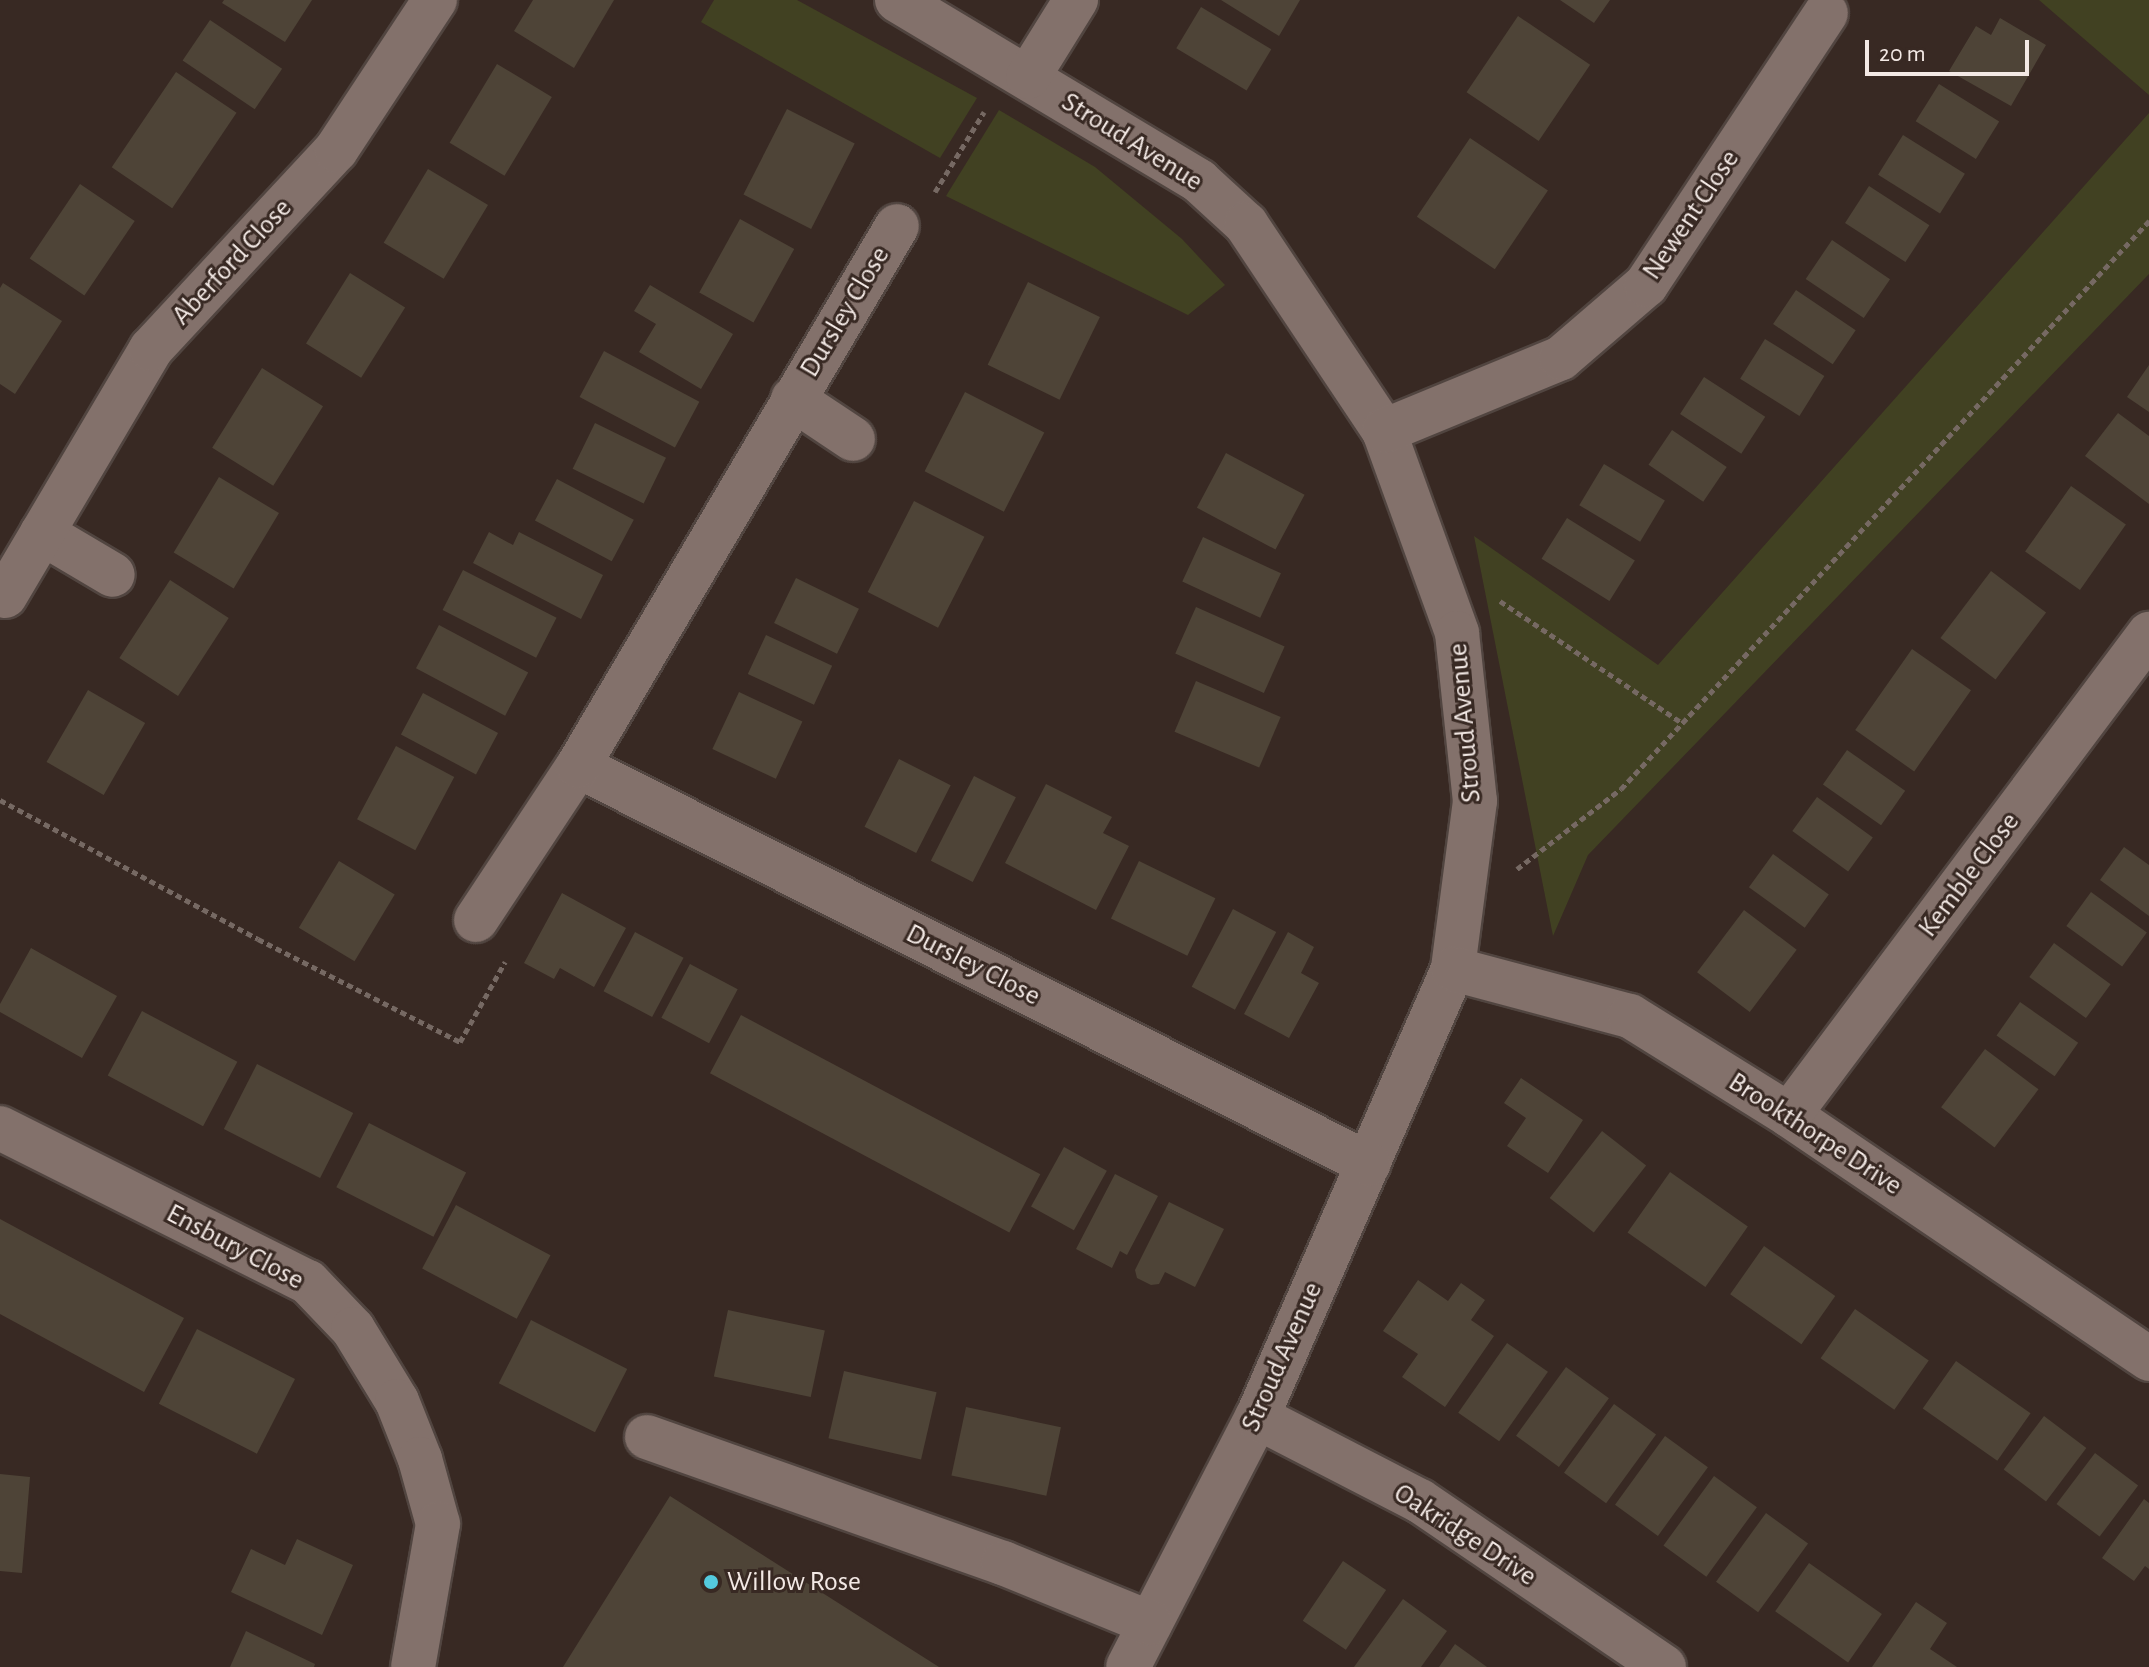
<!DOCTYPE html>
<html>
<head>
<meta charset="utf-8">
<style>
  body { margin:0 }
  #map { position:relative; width:2149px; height:1667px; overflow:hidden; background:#382923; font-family:"Alegreya Sans",sans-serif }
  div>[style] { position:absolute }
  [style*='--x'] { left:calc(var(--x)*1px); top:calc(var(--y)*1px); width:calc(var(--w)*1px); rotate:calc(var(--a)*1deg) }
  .green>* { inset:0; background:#414122 }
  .building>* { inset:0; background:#4e4437; transform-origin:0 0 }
  .path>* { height:5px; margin-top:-2.5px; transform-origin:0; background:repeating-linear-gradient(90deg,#766963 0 6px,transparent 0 10px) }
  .roads { filter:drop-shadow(2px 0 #514540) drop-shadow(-2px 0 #514540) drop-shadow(0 2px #514540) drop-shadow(0 -2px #514540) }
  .minor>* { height:44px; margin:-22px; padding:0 22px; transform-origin:22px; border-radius:22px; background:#83716b }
  .dots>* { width:22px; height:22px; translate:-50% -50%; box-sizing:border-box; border:4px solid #382923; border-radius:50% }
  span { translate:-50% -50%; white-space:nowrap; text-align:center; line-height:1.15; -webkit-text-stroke:6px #382923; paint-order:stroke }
  .street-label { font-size:28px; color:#f3e9e5 }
  .poi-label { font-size:28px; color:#f3e9e5 }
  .left { translate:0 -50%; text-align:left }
  .scale { position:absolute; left:1865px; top:40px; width:164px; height:36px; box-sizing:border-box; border:4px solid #f3e9e5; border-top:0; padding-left:10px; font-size:24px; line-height:28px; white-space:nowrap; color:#f3e9e5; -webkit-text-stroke:6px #382923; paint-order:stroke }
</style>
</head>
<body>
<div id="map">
  <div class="green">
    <div style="clip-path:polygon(714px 0,797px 0,977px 98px,940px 158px,701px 22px)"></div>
    <div style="clip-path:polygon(2039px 0,2149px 0,2149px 95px)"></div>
    <div style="clip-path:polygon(999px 110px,1095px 167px,1182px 239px,1225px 285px,1188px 315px,946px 196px)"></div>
    <div style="clip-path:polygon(2149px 113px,2149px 274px,1588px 855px,1553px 936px,1474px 536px,1658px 665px)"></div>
  </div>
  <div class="building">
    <div style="clip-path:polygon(224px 0,312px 0,285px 42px,222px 3px)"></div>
    <div style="clip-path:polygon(533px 0,614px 0,574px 68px,514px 31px)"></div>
    <div style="clip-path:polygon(1221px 0,1300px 0,1279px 36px)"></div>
    <div style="clip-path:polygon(1560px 0,1610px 0,1594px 23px)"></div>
    <div style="left:1201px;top:7px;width:82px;height:48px;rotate:31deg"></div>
    <div style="left:1518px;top:16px;width:87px;height:92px;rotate:34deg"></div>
    <div style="clip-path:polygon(2000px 18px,2046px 45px,2011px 106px,1949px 71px,1976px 26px,1991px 35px)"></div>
    <div style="left:210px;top:20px;width:87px;height:49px;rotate:34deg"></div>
    <div style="left:497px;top:64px;width:64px;height:92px;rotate:31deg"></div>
    <div style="left:176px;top:72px;width:73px;height:115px;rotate:34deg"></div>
    <div style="left:1939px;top:84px;width:71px;height:44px;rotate:32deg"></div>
    <div style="left:787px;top:109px;width:76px;height:96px;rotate:27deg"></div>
    <div style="left:1903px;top:135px;width:73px;height:47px;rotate:32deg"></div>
    <div style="left:1470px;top:138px;width:94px;height:95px;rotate:34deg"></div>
    <div style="left:428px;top:169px;width:70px;height:86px;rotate:31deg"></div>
    <div style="left:80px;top:184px;width:66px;height:90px;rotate:34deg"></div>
    <div style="left:1869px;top:186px;width:72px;height:44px;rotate:33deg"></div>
    <div style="left:740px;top:219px;width:62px;height:84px;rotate:29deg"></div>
    <div style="left:1832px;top:240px;width:70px;height:47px;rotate:34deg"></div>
    <div style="left:350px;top:273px;width:65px;height:83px;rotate:32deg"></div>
    <div style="left:1028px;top:282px;width:80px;height:92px;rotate:26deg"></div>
    <div style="clip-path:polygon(3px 283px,62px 321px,15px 394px,0 384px,0 288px)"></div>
    <div style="clip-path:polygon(650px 285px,733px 334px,701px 389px,639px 352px,656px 324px,634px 311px)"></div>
    <div style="left:1796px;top:290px;width:72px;height:41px;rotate:34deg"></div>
    <div style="left:1765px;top:339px;width:70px;height:47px;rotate:32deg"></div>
    <div style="left:604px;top:351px;width:108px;height:52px;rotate:28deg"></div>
    <div style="clip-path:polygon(2149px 365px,2149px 412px,2127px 397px)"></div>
    <div style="left:262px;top:368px;width:72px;height:94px;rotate:32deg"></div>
    <div style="left:1704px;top:377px;width:73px;height:44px;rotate:33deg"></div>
    <div style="left:965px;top:392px;width:89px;height:89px;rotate:27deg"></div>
    <div style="clip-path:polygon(2118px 413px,2149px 436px,2149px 504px,2085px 456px)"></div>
    <div style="left:595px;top:423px;width:79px;height:51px;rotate:26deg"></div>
    <div style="left:1672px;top:430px;width:66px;height:42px;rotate:34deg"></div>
    <div style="left:1226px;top:453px;width:89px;height:62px;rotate:28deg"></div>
    <div style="left:1604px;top:464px;width:71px;height:48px;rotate:31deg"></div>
    <div style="left:219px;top:477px;width:70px;height:88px;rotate:31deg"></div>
    <div style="left:557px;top:479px;width:87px;height:47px;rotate:28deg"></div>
    <div style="left:2071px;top:486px;width:67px;height:80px;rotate:35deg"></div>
    <div style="left:914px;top:501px;width:79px;height:102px;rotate:27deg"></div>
    <div style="left:1567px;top:518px;width:80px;height:48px;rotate:32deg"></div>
    <div style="clip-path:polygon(489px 532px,513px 545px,519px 532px,603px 575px,581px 619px,473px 563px)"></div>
    <div style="left:1203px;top:537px;width:86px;height:49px;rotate:25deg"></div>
    <div style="left:463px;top:570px;width:105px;height:45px;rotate:27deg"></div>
    <div style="left:1991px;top:571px;width:69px;height:84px;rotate:37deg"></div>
    <div style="left:796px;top:578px;width:70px;height:50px;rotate:26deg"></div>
    <div style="left:170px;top:580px;width:70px;height:93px;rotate:33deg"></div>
    <div style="left:1196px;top:607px;width:97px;height:51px;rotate:24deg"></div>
    <div style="left:439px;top:625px;width:101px;height:49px;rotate:28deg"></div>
    <div style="left:766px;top:635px;width:73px;height:43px;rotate:25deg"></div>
    <div style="left:1912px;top:649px;width:72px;height:99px;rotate:35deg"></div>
    <div style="left:1196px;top:681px;width:92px;height:55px;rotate:23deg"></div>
    <div style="left:88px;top:690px;width:66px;height:83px;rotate:30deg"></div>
    <div style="left:739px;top:692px;width:70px;height:63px;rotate:25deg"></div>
    <div style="left:423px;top:693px;width:85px;height:47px;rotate:28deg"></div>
    <div style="left:396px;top:746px;width:66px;height:83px;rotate:28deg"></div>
    <div style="left:1847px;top:750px;width:71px;height:42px;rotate:35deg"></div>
    <div style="left:899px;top:759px;width:58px;height:76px;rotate:27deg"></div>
    <div style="left:974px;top:776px;width:47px;height:95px;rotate:27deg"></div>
    <div style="clip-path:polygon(1046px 784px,1112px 817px,1103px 833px,1129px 846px,1096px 910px,1005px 863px)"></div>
    <div style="left:1817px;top:797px;width:69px;height:42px;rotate:36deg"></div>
    <div style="clip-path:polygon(2124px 847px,2149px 865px,2149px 916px,2100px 880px)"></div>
    <div style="left:1773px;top:854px;width:69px;height:41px;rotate:36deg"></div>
    <div style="left:339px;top:861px;width:65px;height:78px;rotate:31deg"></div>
    <div style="left:1139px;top:861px;width:85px;height:64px;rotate:26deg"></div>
    <div style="left:2091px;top:892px;width:69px;height:42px;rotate:36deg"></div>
    <div style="clip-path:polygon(562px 893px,626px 928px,594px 987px,560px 968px,554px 979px,524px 963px)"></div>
    <div style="left:1233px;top:909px;width:49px;height:88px;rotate:28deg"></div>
    <div style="left:1744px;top:910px;width:66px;height:78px;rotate:37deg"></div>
    <div style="left:635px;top:932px;width:55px;height:67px;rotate:28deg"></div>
    <div style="clip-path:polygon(1288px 932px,1314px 947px,1301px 973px,1319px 983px,1289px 1038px,1244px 1014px)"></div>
    <div style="left:2054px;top:943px;width:70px;height:42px;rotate:36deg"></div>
    <div style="clip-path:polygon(31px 948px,117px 996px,82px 1058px,0 1012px,0 1004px)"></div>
    <div style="left:690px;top:964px;width:54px;height:61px;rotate:28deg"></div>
    <div style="left:2020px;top:1002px;width:71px;height:41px;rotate:35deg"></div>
    <div style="left:142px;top:1011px;width:108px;height:73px;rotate:28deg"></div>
    <div style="left:741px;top:1015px;width:339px;height:66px;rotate:28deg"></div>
    <div style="left:1985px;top:1049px;width:67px;height:73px;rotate:37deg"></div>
    <div style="left:257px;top:1064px;width:108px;height:73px;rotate:27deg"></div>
    <div style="clip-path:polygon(1521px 1078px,1583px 1120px,1548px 1173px,1507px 1146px,1526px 1118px,1504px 1103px)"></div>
    <div style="left:369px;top:1123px;width:109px;height:72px;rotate:27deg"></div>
    <div style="left:1602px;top:1131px;width:56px;height:85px;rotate:38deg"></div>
    <div style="left:1064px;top:1147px;width:49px;height:68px;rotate:29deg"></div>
    <div style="left:1670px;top:1172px;width:95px;height:74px;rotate:35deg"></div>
    <div style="clip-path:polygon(1115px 1174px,1158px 1196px,1127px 1255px,1120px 1251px,1112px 1268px,1076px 1249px)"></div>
    <div style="clip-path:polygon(1169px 1202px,1224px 1229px,1195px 1287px,1165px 1272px,1159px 1284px,1151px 1285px,1137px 1278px,1135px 1270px)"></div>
    <div style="left:456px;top:1205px;width:107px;height:72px;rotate:28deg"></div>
    <div style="clip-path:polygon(0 1219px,184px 1318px,144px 1392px,0 1314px)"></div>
    <div style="left:1764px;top:1246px;width:87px;height:59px;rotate:35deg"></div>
    <div style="clip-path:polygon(1418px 1280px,1448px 1301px,1461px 1283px,1485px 1300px,1471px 1320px,1494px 1336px,1445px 1407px,1402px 1377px,1418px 1354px,1383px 1331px)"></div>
    <div style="left:1855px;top:1309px;width:90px;height:60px;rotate:35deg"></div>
    <div style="left:728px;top:1310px;width:99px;height:68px;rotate:12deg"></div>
    <div style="left:531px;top:1320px;width:108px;height:71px;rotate:27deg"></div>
    <div style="left:197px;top:1329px;width:110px;height:84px;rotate:27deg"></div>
    <div style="left:1507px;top:1343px;width:50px;height:85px;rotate:35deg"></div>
    <div style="left:1956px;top:1361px;width:91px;height:58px;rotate:35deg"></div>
    <div style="left:1566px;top:1367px;width:53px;height:85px;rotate:36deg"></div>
    <div style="left:844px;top:1371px;width:95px;height:69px;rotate:13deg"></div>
    <div style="left:1614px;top:1404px;width:52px;height:85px;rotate:36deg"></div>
    <div style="left:966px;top:1407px;width:97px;height:70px;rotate:12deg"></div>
    <div style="left:2044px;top:1416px;width:53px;height:67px;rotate:37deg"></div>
    <div style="left:1665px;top:1436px;width:53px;height:85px;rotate:36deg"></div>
    <div style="left:2095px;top:1453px;width:54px;height:64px;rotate:37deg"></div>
    <div style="clip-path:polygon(0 1474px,30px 1477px,22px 1573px,0 1571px)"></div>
    <div style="left:1714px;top:1476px;width:53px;height:86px;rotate:36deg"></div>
    <div style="clip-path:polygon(670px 1496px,939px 1667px,563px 1667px)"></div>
    <div style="clip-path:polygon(2144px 1499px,2149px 1503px,2149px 1569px,2145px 1566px,2134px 1581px,2102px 1558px)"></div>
    <div style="left:1766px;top:1513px;width:52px;height:85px;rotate:36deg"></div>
    <div style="clip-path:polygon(297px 1539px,353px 1565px,322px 1635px,231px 1592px,251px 1549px,285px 1565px)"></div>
    <div style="left:1343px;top:1561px;width:52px;height:72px;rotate:34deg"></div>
    <div style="left:1809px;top:1563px;width:89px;height:59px;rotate:35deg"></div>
    <div style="clip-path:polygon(1403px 1599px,1447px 1631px,1421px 1667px,1354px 1667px)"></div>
    <div style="clip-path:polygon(1916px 1602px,1947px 1623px,1930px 1649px,1957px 1667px,1872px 1667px)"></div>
    <div style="clip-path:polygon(246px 1631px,315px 1664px,314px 1667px,230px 1667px)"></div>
    <div style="clip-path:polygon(1455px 1644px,1487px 1667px,1439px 1667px)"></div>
  </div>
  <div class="path">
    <div style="--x:935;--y:192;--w:94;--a:-58.5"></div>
    <div style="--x:1500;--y:601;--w:219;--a:33.8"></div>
    <div style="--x:0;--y:800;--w:293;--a:28.3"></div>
    <div style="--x:258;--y:939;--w:227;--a:27"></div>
    <div style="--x:460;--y:1042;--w:92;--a:-60.6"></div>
    <div style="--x:1517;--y:869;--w:131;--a:-37.6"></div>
    <div style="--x:1621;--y:789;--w:776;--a:-47.09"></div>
  </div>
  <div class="roads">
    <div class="minor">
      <div style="--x:897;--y:0;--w:352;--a:30.9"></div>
      <div style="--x:1199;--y:181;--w:64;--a:42.5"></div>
      <div style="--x:1246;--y:224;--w:249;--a:56.3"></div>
      <div style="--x:1384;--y:431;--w:215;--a:70.1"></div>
      <div style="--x:1457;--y:633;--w:169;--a:83.9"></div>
      <div style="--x:1475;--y:801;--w:169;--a:97.5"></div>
      <div style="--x:1453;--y:969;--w:489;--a:113.6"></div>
      <div style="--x:1257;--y:1417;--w:281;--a:117.3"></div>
      <div style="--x:1028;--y:77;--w:91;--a:-58.1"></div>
      <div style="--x:793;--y:399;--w:72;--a:33.7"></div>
      <div style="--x:1384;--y:431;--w:191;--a:-22.4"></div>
      <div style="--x:1561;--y:358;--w:112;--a:-40.7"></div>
      <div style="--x:1646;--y:285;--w:326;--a:-56.5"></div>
      <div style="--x:42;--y:533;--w:82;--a:30.6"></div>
      <div style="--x:5;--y:596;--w:287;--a:-59.4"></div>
      <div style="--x:151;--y:349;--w:272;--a:-47.1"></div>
      <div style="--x:336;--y:150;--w:180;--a:-56.6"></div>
      <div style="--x:578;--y:766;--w:885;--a:26.71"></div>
      <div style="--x:476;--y:920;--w:185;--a:-56.5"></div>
      <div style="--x:578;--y:766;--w:627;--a:-59.43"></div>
      <div style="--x:1453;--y:969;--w:183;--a:14.9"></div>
      <div style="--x:1630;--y:1016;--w:187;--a:31.9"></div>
      <div style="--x:1789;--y:1115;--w:435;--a:34.1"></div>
      <div style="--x:1789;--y:1115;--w:601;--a:-53.19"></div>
      <div style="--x:0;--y:1128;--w:344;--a:26.6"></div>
      <div style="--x:308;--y:1282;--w:65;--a:46.2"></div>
      <div style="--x:353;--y:1329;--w:84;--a:58.6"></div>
      <div style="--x:397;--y:1401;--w:62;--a:68.4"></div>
      <div style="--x:420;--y:1459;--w:67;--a:74.5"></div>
      <div style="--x:438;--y:1524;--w:145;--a:99.9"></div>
      <div style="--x:1257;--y:1417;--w:183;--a:27.3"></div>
      <div style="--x:1420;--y:1501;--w:295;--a:34.2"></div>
      <div style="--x:647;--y:1437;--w:378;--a:19.5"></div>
      <div style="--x:1003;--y:1563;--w:159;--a:22.2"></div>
    </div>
  </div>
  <div class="dots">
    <div style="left:711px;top:1582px;background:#54cade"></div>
  </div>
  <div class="street-label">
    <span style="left:1132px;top:142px;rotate:32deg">Stroud Avenue</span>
    <span style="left:1691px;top:215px;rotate:-56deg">Newent Close</span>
    <span style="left:232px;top:262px;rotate:-47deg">Aberford Close</span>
    <span style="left:845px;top:312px;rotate:-59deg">Dursley Close</span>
    <span style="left:1465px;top:723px;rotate:-95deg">Stroud Avenue</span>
    <span style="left:1969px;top:875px;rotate:-53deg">Kemble Close</span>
    <span style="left:973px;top:965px;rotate:27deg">Dursley Close</span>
    <span style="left:1815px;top:1134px;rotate:33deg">Brookthorpe Drive</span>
    <span style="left:235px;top:1247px;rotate:28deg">Ensbury Close</span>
    <span style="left:1282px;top:1357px;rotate:-66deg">Stroud Avenue</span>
    <span style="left:1465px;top:1535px;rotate:33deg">Oakridge Drive</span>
  </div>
  <div class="poi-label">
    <span class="left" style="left:727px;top:1582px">Willow Rose</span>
  </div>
  <div class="scale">20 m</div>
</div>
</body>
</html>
